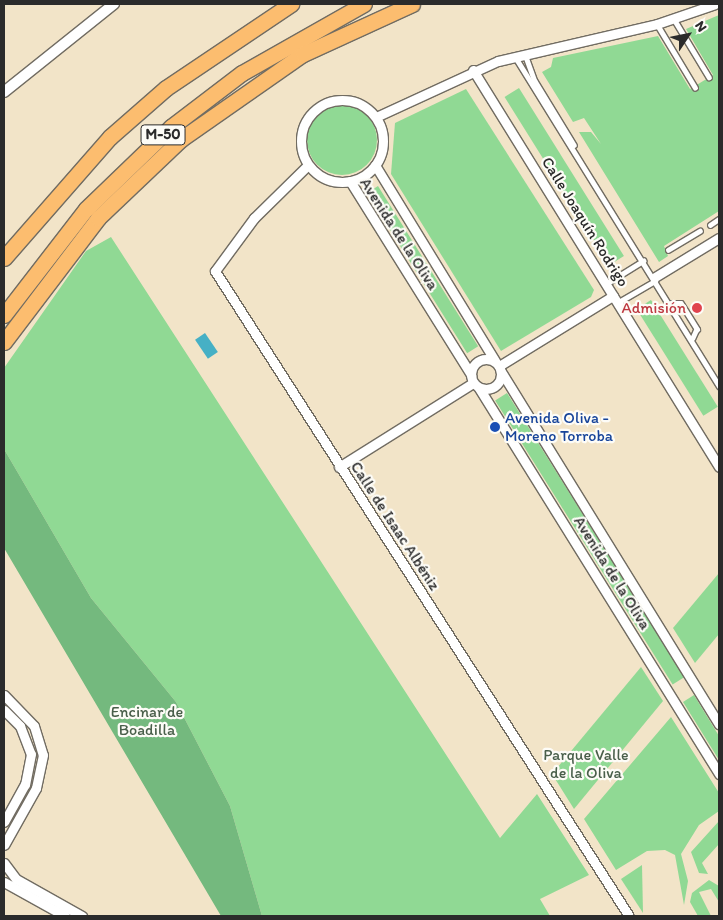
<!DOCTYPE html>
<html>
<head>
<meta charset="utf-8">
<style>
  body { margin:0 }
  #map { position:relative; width:723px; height:920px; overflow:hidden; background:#f2e4c8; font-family:Itim,sans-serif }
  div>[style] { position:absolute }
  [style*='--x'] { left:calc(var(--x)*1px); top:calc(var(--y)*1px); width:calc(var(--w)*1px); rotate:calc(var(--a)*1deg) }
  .green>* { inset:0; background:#90d994; transform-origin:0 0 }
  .round { border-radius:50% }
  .forest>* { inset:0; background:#74b97e }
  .water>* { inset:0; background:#46b0c5; transform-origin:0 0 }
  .roads { filter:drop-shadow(1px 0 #716c62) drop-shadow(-1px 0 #716c62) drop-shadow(0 1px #716c62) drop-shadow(0 -1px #716c62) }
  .service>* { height:4.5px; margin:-2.25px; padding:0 2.25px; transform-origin:2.25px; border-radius:2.25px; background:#fff }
  .minor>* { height:9px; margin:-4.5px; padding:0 4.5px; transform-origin:4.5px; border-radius:4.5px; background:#fff }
  .minor>.ring { margin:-4.5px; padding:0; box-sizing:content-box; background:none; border:9px solid #fff; border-radius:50% }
  .tertiary>* { height:10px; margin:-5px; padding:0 5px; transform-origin:5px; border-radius:5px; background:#fff }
  .motorway>* { height:15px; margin:-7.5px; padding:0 7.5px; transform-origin:7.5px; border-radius:7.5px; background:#fcbd6f }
  .dots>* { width:14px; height:14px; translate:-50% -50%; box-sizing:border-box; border:2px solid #fdfcf7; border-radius:50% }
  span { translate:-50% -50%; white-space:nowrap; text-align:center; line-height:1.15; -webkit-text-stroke:4.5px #fdfcf7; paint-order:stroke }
  .shield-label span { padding:1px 4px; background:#fdfcf7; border:1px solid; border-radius:4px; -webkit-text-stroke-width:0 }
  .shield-label { font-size:15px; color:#2b2b2b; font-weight:700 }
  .street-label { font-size:16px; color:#2b2b2b }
  .health-label { font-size:16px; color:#be3a42 }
  .right { translate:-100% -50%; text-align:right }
  .transit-label { font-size:16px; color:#164399 }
  .left { translate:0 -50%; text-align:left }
  .park-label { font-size:16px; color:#495f4a }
  .frame { position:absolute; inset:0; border:5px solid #2b2b2b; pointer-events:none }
  .north { position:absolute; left:663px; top:10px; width:50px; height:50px; -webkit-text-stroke:4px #fdfcf7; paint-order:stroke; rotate:56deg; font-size:14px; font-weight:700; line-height:20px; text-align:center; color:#2b2b2b }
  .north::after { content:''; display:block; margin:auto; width:18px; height:22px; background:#2b2b2b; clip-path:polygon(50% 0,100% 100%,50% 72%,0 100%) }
</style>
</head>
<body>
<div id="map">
  <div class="green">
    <div style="clip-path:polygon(719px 15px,719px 211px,664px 246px,668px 256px,659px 262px,579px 132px,591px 132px,601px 144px,584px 118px,573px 122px,542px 72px,551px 67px,553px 58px,658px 36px,690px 89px,713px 75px,686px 29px)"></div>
    <div style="left:519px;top:88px;width:198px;height:17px;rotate:58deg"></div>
    <div style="clip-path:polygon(466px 89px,594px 290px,591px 297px,501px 351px,391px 174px,395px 123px)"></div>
    <div class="round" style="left:307px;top:105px;width:70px;height:70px"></div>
    <div style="left:378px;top:186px;width:189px;height:13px;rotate:58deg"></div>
    <div style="clip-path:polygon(111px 237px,500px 838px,537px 794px,589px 875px,540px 899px,550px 916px,262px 916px,230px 806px,176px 702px,91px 598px,4px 449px,4px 368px,86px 251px)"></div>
    <div style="left:651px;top:300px;width:126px;height:17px;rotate:58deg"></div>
    <div style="left:507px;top:393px;width:335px;height:14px;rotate:58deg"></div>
    <div style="clip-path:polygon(719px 573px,719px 634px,695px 663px,673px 628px)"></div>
    <div style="clip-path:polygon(641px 667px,663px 701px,574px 809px,552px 774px)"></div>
    <div style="clip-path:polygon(694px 695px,719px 736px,719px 760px,683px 702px)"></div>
    <div style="clip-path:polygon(671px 717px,719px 793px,719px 811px,699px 825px,681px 854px,688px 881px,684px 905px,675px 855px,665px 850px,647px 851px,616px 870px,584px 819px)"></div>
    <div style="clip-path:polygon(719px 821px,719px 844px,702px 863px,708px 874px,699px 873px,691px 852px)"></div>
    <div style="clip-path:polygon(642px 865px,643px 913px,621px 879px)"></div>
    <div style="clip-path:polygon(709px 880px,719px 886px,719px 902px,711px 889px,699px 892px,711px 916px,698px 916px,690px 902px,692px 893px)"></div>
  </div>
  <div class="forest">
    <div style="clip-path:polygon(4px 449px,91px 598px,176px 702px,230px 806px,262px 916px,221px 916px,4px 548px)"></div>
  </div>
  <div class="water">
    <div style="left:205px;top:333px;width:23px;height:12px;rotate:56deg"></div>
  </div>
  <div class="roads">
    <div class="service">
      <div style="--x:674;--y:19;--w:68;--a:58.9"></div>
      <div style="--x:657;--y:24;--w:74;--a:58.9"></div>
      <div style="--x:525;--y:54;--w:29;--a:70"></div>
      <div style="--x:535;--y:81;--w:75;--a:58.6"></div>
      <div style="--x:516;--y:58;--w:386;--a:58.2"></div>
      <div style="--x:710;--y:225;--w:11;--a:-34"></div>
      <div style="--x:668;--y:250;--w:37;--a:-31"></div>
      <div style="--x:606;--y:284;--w:44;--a:-31.9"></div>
      <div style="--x:617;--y:303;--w:44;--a:-30.1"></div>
      <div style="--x:671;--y:303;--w:10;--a:0"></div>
      <div style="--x:681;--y:303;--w:31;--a:58"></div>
      <div style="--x:697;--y:329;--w:10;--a:114"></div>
    </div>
    <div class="minor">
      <div style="--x:473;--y:70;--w:467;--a:58.2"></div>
      <div class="ring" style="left:301px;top:100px;width:73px;height:73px"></div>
      <div style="--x:376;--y:117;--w:134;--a:-24.7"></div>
      <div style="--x:498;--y:61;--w:163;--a:-13.1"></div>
      <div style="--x:657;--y:24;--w:61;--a:-19"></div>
      <div style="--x:308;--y:165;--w:76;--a:135.5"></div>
      <div style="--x:254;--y:218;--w:66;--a:126.3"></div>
      <div style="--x:215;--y:271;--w:766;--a:57.31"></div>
      <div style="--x:375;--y:165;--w:230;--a:58.5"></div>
      <div style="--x:350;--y:181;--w:229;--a:58"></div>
      <div style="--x:655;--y:277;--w:75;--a:-31.4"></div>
      <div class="ring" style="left:471px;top:359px;width:21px;height:21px"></div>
      <div style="--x:499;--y:366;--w:134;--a:-31.6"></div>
      <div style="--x:502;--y:373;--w:413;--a:58.3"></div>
      <div style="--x:479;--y:388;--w:455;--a:58.1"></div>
      <div style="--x:339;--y:467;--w:158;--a:-32.1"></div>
      <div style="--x:4;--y:695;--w:43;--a:45.9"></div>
      <div style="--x:34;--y:726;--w:30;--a:73"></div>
      <div style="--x:43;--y:755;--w:34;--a:102"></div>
      <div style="--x:36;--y:788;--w:65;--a:119.3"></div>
      <div style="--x:4;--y:710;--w:23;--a:45"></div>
      <div style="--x:20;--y:726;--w:30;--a:69"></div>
      <div style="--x:31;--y:754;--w:31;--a:101"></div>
      <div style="--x:25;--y:784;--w:43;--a:118.9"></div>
      <div style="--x:4;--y:863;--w:20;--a:53"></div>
      <div style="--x:16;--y:879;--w:76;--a:29.3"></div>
      <div style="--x:4;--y:882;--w:70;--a:29.1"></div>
    </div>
    <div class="tertiary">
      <div style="--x:4;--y:92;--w:141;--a:-38.7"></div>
    </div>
    <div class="motorway">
      <div style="--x:4;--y:258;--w:161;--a:-48.8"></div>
      <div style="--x:110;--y:137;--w:74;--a:-41.2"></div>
      <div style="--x:166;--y:88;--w:151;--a:-33.9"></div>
      <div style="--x:4;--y:315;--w:134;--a:-52.3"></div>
      <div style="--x:86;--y:209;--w:118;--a:-44"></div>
      <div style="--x:171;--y:127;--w:89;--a:-37.3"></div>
      <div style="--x:242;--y:73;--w:140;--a:-29.5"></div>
      <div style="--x:4;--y:342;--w:156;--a:-52.8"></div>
      <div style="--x:98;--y:218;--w:115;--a:-43.6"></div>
      <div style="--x:181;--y:139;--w:149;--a:-34.9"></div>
      <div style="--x:303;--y:54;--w:120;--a:-24.6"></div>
    </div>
  </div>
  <div class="dots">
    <div style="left:697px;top:308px;background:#e0444e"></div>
    <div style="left:495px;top:427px;background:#1a4fb4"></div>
  </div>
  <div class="shield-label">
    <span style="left:163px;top:135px">M-50</span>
  </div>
  <div class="street-label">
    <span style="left:585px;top:222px;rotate:58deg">Calle Joaquín Rodrigo</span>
    <span style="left:399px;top:234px;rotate:57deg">Avenida de la Oliva</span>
    <span style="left:395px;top:526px;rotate:57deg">Calle de Isaac Albéniz</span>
    <span style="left:612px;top:573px;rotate:58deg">Avenida de la Oliva</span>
  </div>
  <div class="health-label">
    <span class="right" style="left:686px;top:308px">Admisión</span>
  </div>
  <div class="transit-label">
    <span class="left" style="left:505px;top:427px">Avenida Oliva -<br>Moreno Torroba</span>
  </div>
  <div class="park-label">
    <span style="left:147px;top:721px">Encinar de<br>Boadilla</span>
    <span style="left:586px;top:764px">Parque Valle<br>de la Oliva</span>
  </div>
  <div class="frame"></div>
  <div class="north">N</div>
</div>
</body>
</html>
